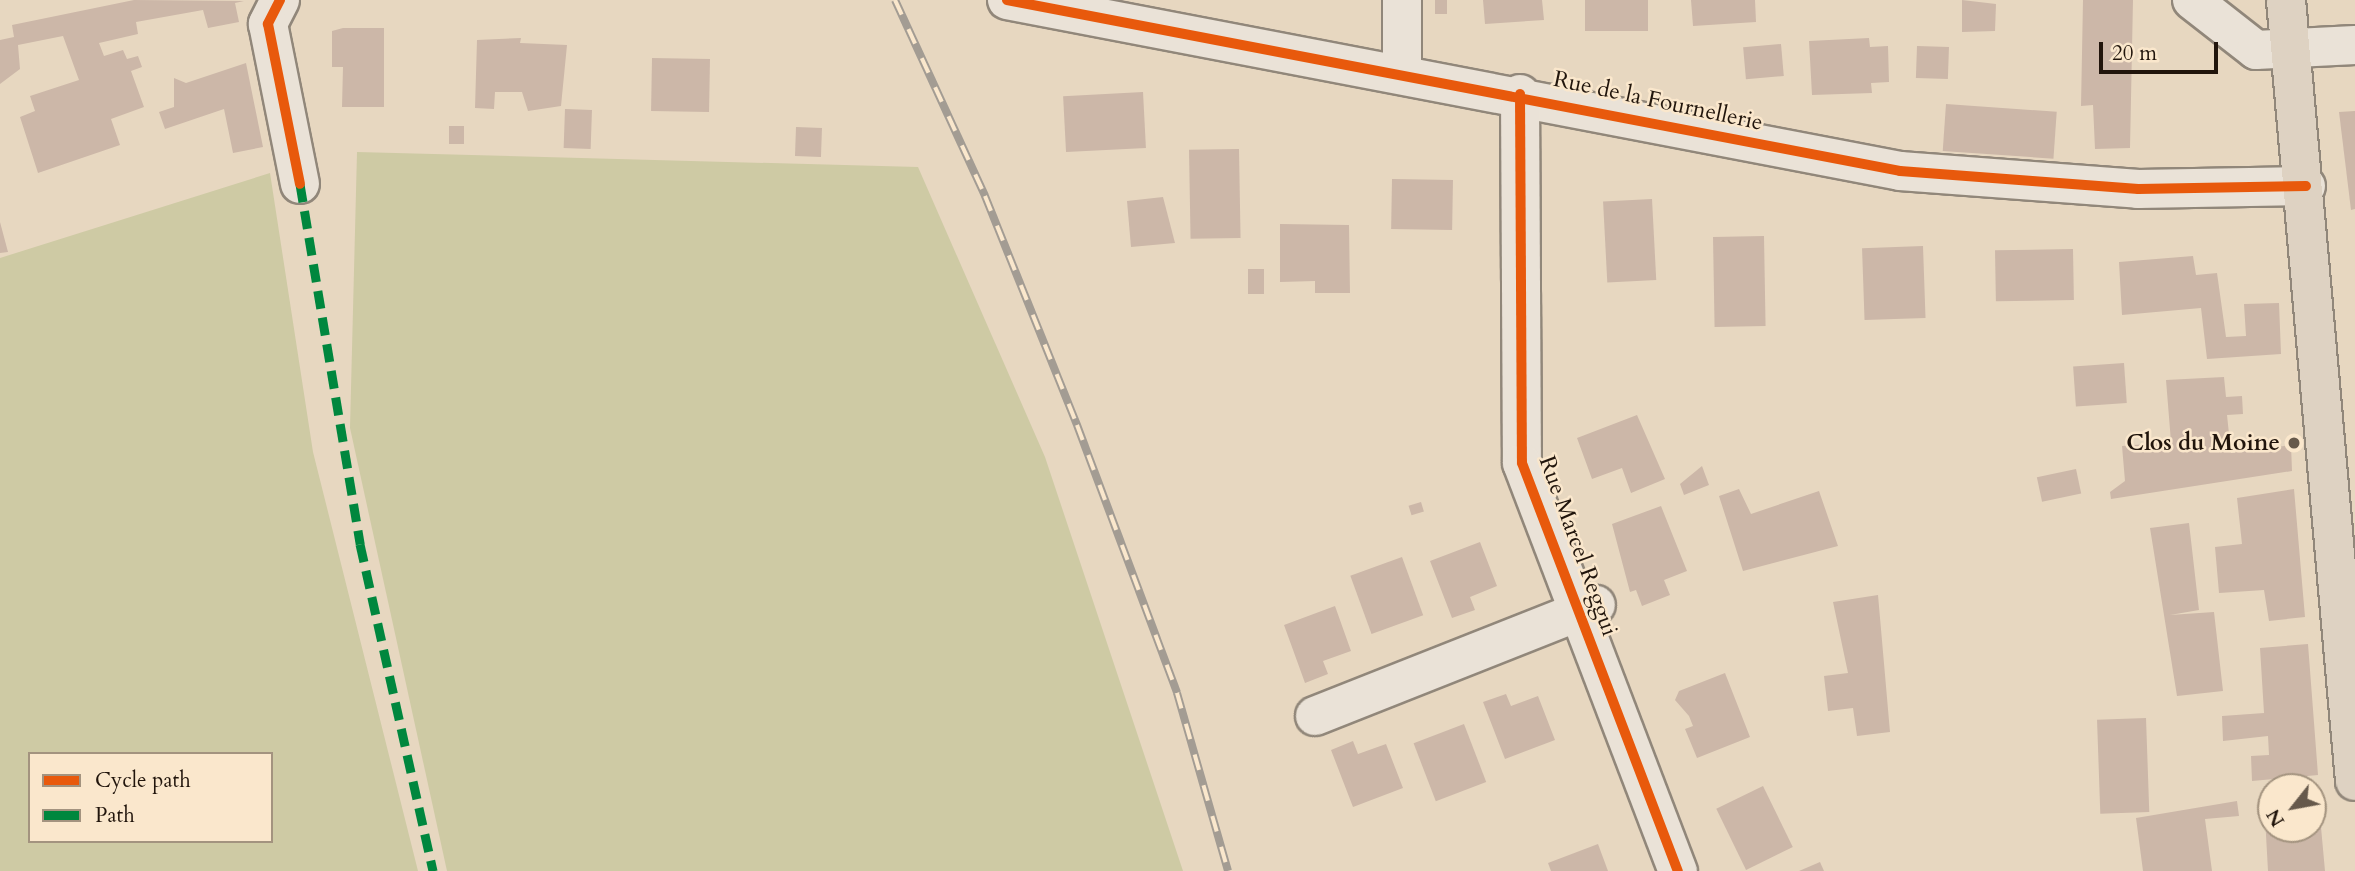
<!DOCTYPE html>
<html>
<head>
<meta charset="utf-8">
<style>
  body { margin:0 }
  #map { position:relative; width:2355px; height:871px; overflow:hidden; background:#e7d7c0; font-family:Cardo,serif }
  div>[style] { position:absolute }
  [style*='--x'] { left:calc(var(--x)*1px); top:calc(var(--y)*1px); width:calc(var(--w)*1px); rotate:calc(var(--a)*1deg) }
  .green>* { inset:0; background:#cecaa4 }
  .building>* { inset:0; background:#ccb7a8; transform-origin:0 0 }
  .roads { filter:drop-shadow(2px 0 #91877a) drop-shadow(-2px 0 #91877a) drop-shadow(0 2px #91877a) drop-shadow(0 -2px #91877a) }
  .minor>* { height:38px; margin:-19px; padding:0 19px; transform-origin:19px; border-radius:19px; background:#eae2d7 }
  .major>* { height:38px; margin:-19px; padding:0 19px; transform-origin:19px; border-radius:19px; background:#ded2c2 }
  .rail>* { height:8px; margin-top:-4px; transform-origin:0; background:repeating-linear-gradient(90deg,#fae7cc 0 16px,#a39c93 0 32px); box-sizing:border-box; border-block:2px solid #a39c93 }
  .quiet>* { height:9px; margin-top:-4.5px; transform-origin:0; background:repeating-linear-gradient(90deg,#00873e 0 18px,transparent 0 27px) }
  .cycleway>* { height:10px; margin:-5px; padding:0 5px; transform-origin:5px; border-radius:5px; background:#e8590c }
  .dots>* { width:19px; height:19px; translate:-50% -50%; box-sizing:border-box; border:4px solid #fae7cc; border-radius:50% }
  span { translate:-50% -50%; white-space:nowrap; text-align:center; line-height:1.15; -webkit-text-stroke:5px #fae7cc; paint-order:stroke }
  .street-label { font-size:23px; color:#21150c }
  .poi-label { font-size:23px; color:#21150c; font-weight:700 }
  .right { translate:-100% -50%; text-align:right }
  .legend { position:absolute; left:28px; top:752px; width:245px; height:91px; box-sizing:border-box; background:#fae7cc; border:2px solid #a3937f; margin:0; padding:9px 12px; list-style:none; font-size:21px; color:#21150c }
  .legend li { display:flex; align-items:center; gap:14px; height:35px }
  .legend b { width:35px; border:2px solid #a3937f }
  .north { position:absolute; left:2257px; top:773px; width:70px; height:70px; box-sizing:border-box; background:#fae7cc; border:2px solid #a3937f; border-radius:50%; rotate:239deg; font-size:19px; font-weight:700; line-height:28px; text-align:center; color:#21150c }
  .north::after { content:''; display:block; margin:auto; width:24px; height:32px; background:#66594b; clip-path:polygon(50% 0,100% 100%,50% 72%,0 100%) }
  .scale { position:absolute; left:2099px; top:42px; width:119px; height:32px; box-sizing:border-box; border:4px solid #21150c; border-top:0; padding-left:9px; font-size:21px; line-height:24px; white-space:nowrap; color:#21150c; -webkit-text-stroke:5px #fae7cc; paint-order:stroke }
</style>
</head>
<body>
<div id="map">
  <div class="green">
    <div style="clip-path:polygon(357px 152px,918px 167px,1045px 457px,1183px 871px,447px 871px,350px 428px)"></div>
    <div style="clip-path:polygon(evenodd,270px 173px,313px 452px,418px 871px,0 871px,0 258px,270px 173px,30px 754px,271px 754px,271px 841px,30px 841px,30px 754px)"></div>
  </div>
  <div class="building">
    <div style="clip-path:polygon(134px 0,244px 1px,235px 3px,239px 22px,208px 28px,203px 10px,136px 22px,138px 34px,99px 43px,104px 56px,123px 50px,127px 59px,138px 56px,142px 67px,131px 71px,144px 107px,111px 119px,120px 145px,38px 173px,20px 117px,35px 111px,30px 96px,79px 80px,63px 36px,18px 45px,20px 69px,0 84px,0 40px,14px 37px,12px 25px)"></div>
    <div style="left:1435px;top:0;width:12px;height:14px"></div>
    <div style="clip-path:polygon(1483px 0,1542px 0,1544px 20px,1485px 24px)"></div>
    <div style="left:1585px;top:0;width:63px;height:31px"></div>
    <div style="clip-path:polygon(1691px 0,1755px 0,1756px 22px,1693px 26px)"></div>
    <div style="clip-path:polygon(1962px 0,1996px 4px,1995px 31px,1962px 32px)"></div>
    <div style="clip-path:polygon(2083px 0,2133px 0,2130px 148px,2095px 149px,2093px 105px,2081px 106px)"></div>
    <div style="clip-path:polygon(343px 28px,384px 28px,384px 107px,342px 107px,343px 67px,332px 67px,332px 31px)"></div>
    <div style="clip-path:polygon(521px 38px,520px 43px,567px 45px,561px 106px,528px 111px,522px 92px,495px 92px,494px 109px,475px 108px,477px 40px)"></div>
    <div style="clip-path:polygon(1869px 38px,1870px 47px,1888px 46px,1889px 82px,1871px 83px,1872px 93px,1812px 95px,1809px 41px)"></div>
    <div style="left:1781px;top:44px;width:32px;height:38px;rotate:85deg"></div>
    <div style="left:1917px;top:46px;width:32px;height:32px;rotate:2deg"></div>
    <div style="left:652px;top:58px;width:58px;height:53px;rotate:1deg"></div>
    <div style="clip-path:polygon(246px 63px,263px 147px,233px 153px,224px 109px,165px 129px,159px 112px,174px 107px,174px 78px,186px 83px)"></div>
    <div style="left:1143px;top:92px;width:56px;height:80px;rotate:87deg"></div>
    <div style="left:1946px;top:104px;width:111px;height:47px;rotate:4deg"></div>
    <div style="left:565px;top:109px;width:27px;height:39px;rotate:2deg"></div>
    <div style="clip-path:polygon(2355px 111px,2355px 209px,2351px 210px,2339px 112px)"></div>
    <div style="left:449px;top:126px;width:15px;height:18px"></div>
    <div style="left:796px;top:127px;width:26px;height:29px;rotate:2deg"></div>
    <div style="left:1239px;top:149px;width:89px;height:50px;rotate:89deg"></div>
    <div style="left:1392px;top:179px;width:61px;height:50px;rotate:1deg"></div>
    <div style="clip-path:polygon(1163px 197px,1175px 243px,1131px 247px,1127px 201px)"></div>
    <div style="left:1652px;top:199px;width:81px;height:49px;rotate:87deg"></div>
    <div style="clip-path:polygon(0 222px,8px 252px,0 253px)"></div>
    <div style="clip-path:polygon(1280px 224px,1349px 225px,1350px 293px,1315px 293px,1315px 281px,1280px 282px)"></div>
    <div style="left:1764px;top:236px;width:90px;height:51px;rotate:89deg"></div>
    <div style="left:1923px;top:246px;width:72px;height:61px;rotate:88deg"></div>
    <div style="left:2073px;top:249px;width:51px;height:78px;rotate:89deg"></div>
    <div style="clip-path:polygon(2193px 256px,2196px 275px,2217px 273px,2226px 337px,2246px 336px,2244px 304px,2279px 303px,2281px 354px,2207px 359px,2201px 308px,2122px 315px,2119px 262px)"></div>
    <div style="left:1248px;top:269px;width:16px;height:25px"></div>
    <div style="left:2124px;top:363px;width:40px;height:51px;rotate:86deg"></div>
    <div style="clip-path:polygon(2224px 377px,2226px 397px,2242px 396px,2243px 414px,2227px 415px,2231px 453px,2291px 445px,2292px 471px,2111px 499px,2110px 492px,2125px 481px,2122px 446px,2171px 442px,2166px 380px)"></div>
    <div style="clip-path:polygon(1637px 415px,1665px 479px,1631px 493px,1622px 468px,1592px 479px,1577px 438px)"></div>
    <div style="clip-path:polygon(1702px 466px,1709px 485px,1684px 495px,1680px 484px)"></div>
    <div style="left:2076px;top:469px;width:25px;height:40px;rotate:78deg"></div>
    <div style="clip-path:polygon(1739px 489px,1751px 514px,1819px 491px,1838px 546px,1743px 571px,1719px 496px)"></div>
    <div style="clip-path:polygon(2294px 489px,2305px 617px,2269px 621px,2264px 590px,2219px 593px,2215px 547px,2242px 544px,2237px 498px)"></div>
    <div style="left:1421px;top:502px;width:10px;height:13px;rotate:73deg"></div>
    <div style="clip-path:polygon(1661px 506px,1687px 571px,1664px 580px,1670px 595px,1642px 606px,1636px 590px,1630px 592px,1612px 524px)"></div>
    <div style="clip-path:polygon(2189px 523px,2199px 610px,2170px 615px,2214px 612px,2223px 691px,2177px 696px,2150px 528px)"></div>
    <div style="clip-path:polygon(1480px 542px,1497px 586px,1470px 597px,1475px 610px,1452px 618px,1430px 561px)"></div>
    <div style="left:1402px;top:557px;width:62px;height:55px;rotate:70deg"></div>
    <div style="clip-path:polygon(1878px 595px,1890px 732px,1857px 736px,1853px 708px,1828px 711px,1824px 676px,1848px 673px,1833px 602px)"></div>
    <div style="clip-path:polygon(1335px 606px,1351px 651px,1323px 661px,1328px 674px,1305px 683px,1284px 625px)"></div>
    <div style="clip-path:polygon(2308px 644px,2318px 775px,2252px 781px,2251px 756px,2269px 755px,2268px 736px,2223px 741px,2222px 716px,2264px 713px,2260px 648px)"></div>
    <div style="clip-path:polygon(1725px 673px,1750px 737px,1697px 758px,1685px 729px,1693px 726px,1689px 716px,1675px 700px,1679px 691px)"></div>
    <div style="clip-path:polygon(1506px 694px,1511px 706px,1538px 696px,1555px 740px,1505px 759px,1483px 702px)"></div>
    <div style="left:2146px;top:718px;width:94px;height:49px;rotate:88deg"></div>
    <div style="left:1464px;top:724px;width:62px;height:54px;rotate:69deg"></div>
    <div style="clip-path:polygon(1353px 741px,1358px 754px,1386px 744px,1403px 788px,1353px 807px,1331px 750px)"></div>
    <div style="left:1763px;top:786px;width:68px;height:52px;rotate:64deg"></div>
    <div style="clip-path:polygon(2318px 794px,2325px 871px,2268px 871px,2264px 799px,2271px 798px,2271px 829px,2313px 829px,2313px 795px)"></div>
    <div style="clip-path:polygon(2237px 801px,2239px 816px,2205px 819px,2212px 871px,2143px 871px,2136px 818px)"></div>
    <div style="clip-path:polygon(1598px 844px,1608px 871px,1551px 871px,1548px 863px)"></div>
    <div style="clip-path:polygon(1820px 862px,1824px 871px,1799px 871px)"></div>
  </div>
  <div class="roads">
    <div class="minor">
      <div style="--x:280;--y:0;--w:27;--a:117"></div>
      <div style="--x:268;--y:24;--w:163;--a:78.7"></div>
      <div style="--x:1007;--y:0;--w:909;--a:10.84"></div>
      <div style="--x:1900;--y:171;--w:239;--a:4.3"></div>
      <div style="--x:2138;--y:189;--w:168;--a:-1"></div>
      <div style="--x:1402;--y:0;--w:71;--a:90"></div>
      <div style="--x:2192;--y:0;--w:81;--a:38"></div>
      <div style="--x:2256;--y:50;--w:99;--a:-2.9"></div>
      <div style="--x:1520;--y:94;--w:369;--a:89.7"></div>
      <div style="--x:1522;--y:463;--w:437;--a:69.1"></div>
      <div style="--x:1315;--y:716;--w:302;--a:-21.6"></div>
    </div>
    <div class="major">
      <div style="--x:2286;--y:0;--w:784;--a:84.95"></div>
    </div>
  </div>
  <div class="rail">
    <div style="--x:895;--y:0;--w:216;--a:65.3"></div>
    <div style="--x:985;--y:196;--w:247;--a:68.1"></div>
    <div style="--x:1077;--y:425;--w:286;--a:69.5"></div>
    <div style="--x:1177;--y:693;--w:185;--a:74"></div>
  </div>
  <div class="quiet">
    <div style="--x:300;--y:184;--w:365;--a:80.5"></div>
    <div style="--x:360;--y:544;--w:335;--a:77.4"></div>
  </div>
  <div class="cycleway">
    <div style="--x:280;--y:0;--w:27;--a:117"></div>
    <div style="--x:268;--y:24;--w:163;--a:78.7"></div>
    <div style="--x:1007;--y:0;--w:909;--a:10.84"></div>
    <div style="--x:1900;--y:171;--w:239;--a:4.3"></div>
    <div style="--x:2138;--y:189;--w:168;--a:-1"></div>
    <div style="--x:1520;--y:94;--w:369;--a:89.7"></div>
    <div style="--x:1522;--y:463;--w:437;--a:69.1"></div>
  </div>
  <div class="dots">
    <div style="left:2294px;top:443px;background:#66594b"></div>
  </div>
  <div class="street-label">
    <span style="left:1658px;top:101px;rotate:12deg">Rue de la Fournellerie</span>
    <span style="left:1578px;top:546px;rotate:70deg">Rue Marcel Reggui</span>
  </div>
  <div class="poi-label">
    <span class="right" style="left:2280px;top:443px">Clos du Moine</span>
  </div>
  <ul class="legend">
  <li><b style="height:9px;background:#e8590c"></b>Cycle path</li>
  <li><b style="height:9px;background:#00873e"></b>Path</li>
  </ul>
  <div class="north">N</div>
  <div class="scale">20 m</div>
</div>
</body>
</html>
